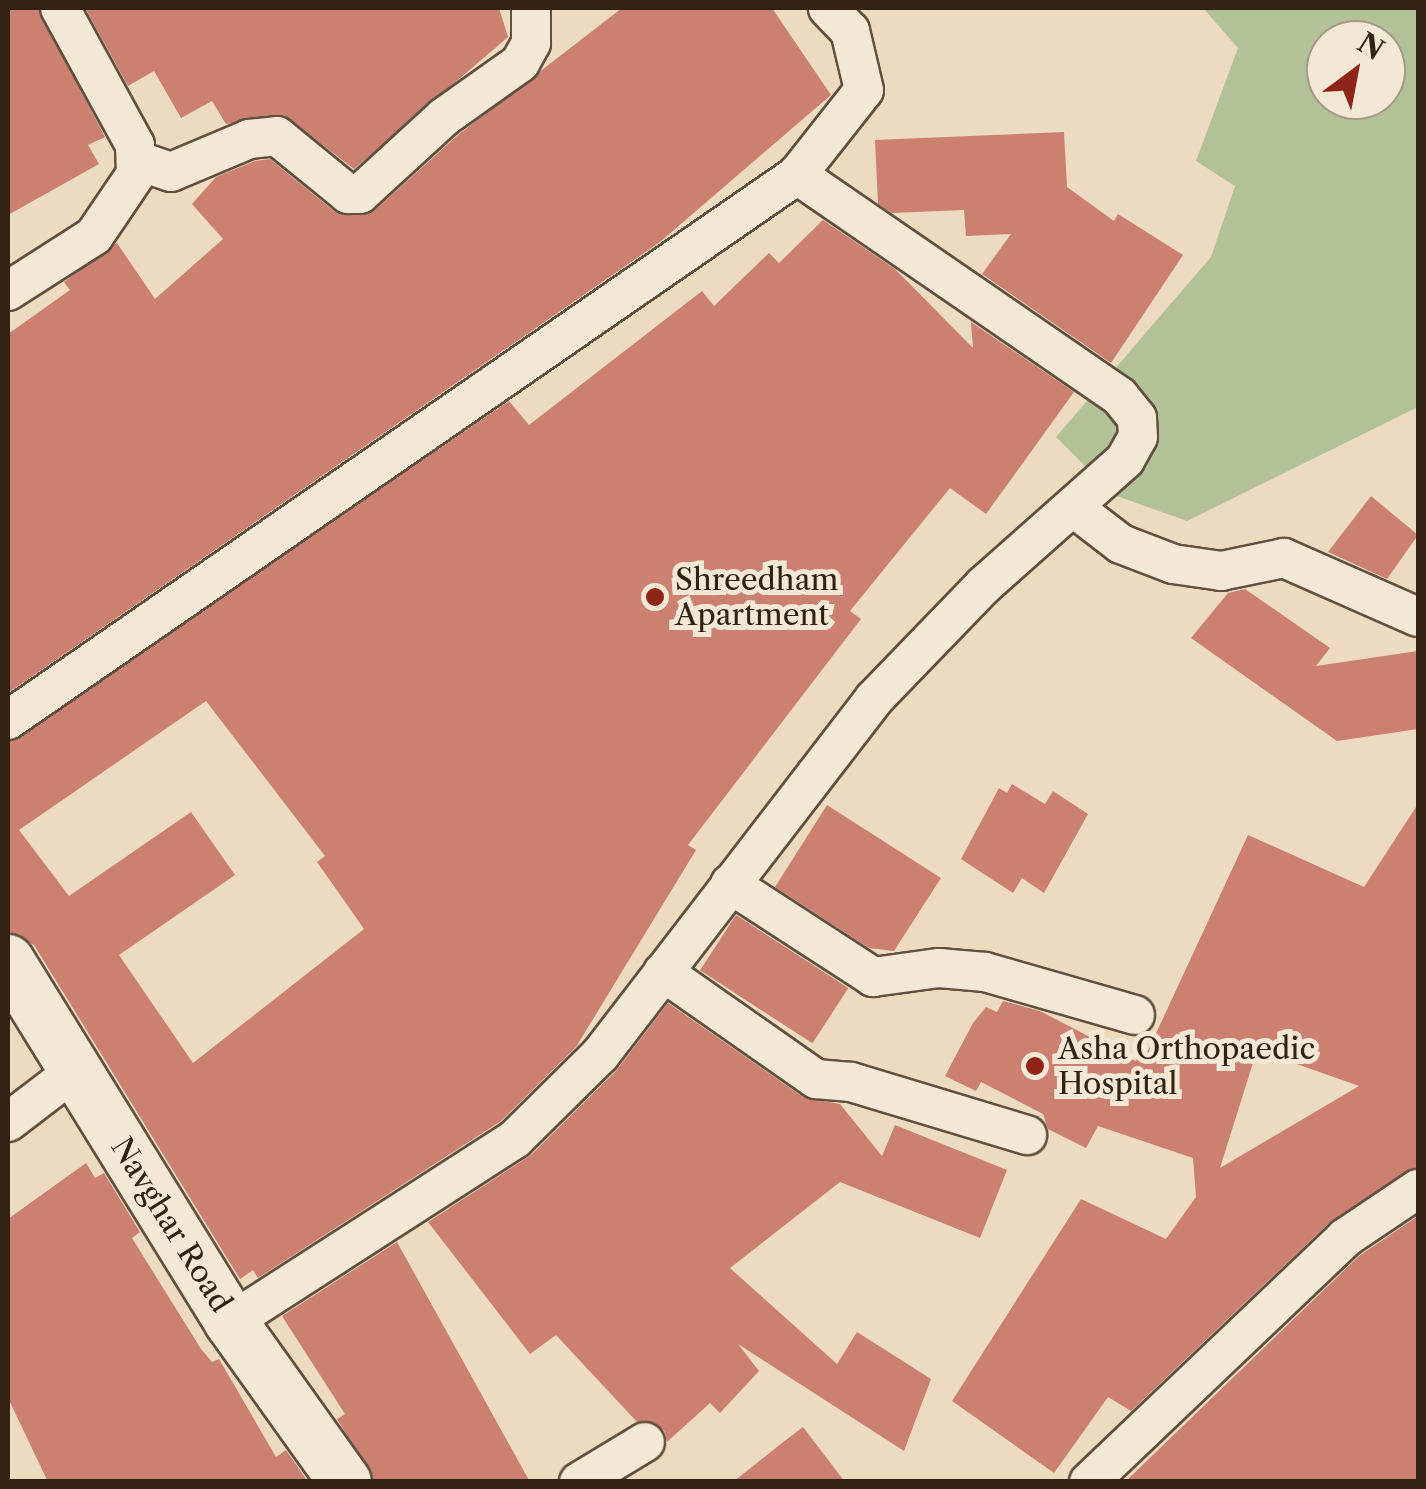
<!DOCTYPE html>
<html>
<head>
<meta charset="utf-8">
<style>
  body { margin:0 }
  #map { position:relative; width:1426px; height:1489px; overflow:hidden; background:#eddbbf; font-family:"Libre Caslon Text",serif }
  div>[style] { position:absolute }
  [style*='--x'] { left:calc(var(--x)*1px); top:calc(var(--y)*1px); width:calc(var(--w)*1px); rotate:calc(var(--a)*1deg) }
  .green>* { inset:0; background:#b3c196 }
  .building>* { inset:0; background:#cc8071; transform-origin:0 0 }
  .roads { filter:drop-shadow(2px 0 #60503f) drop-shadow(-2px 0 #60503f) drop-shadow(0 2px #60503f) drop-shadow(0 -2px #60503f) }
  .street>* { height:38px; margin:-19px; padding:0 19px; transform-origin:19px; border-radius:19px; background:#f3e8d5 }
  .secondary>* { height:52px; margin:-26px; padding:0 26px; transform-origin:26px; border-radius:26px; background:#f3e8d5 }
  .dots>* { width:28px; height:28px; translate:-50% -50%; box-sizing:border-box; border:5px solid #f3e8d5; border-radius:50% }
  span { translate:-50% -50%; white-space:nowrap; text-align:center; line-height:1.15; -webkit-text-stroke:10px #f3e8d5; paint-order:stroke }
  .poi-label { font-size:30px; color:#312214 }
  .left { translate:0 -50%; text-align:left }
  .street-label { font-size:30px; color:#312214 }
  .frame { position:absolute; inset:0; border:10px solid #312214; pointer-events:none }
  .north { position:absolute; left:1306px; top:20px; width:100px; height:100px; box-sizing:border-box; background:#f3e8d5; border:2px solid #a59988; border-radius:50%; rotate:32deg; font-size:28px; font-weight:700; line-height:40px; text-align:center; color:#312214 }
  .north::after { content:''; display:block; margin:auto; width:35px; height:45px; background:#8f2418; clip-path:polygon(50% 0,100% 100%,50% 72%,0 100%) }
</style>
</head>
<body>
<div id="map">
  <div class="green">
    <div style="clip-path:polygon(evenodd,1203px 8px,1418px 8px,1418px 407px,1187px 521px,1114px 495px,1056px 437px,1211px 257px,1235px 186px,1196px 161px,1238px 48px,1203px 8px,1326px 40px,1386px 40px,1386px 100px,1326px 100px,1326px 40px)"></div>
  </div>
  <div class="building">
    <div style="clip-path:polygon(8px 8px,38px 8px,105px 137px,88px 145px,99px 164px,8px 215px)"></div>
    <div style="clip-path:polygon(85px 8px,499px 8px,508px 37px,354px 169px,284px 115px,226px 124px,212px 101px,181px 118px,154px 71px,128px 86px)"></div>
    <div style="clip-path:polygon(622px 8px,772px 8px,831px 95px,660px 242px,8px 693px,8px 334px,70px 290px,64px 282px,117px 243px,155px 299px,223px 239px,192px 204px,216px 177px,255px 161px,270px 159px,335px 212px,374px 211px,458px 135px)"></div>
    <div style="clip-path:polygon(1064px 132px,1067px 187px,1114px 221px,1118px 214px,1183px 255px,1111px 363px,982px 274px,1011px 234px,966px 236px,964px 210px,892px 213px,878px 204px,875px 140px)"></div>
    <div style="clip-path:polygon(evenodd,823px 220px,895px 269px,973px 348px,971px 322px,1074px 392px,986px 514px,950px 488px,850px 611px,861px 619px,688px 845px,696px 850px,576px 1047px,501px 1121px,258px 1278px,253px 1270px,240px 1279px,34px 945px,8px 931px,8px 742px,509px 401px,529px 425px,702px 291px,714px 306px,769px 253px,779px 263px,823px 220px,206px 701px,325px 856px,317px 862px,364px 929px,193px 1063px,119px 955px,235px 875px,191px 812px,69px 896px,19px 830px,206px 701px)"></div>
    <div style="clip-path:polygon(1371px 496px,1418px 535px,1387px 579px,1328px 552px)"></div>
    <div style="clip-path:polygon(1245px 589px,1330px 648px,1316px 666px,1418px 651px,1418px 729px,1337px 741px,1191px 638px,1228px 593px)"></div>
    <div style="clip-path:polygon(1012px 784px,1045px 804px,1053px 791px,1088px 814px,1044px 893px,1022px 878px,1013px 893px,961px 859px,999px 788px,1007px 793px)"></div>
    <div style="clip-path:polygon(evenodd,1418px 804px,1418px 1167px,1330px 1222px,1131px 1411px,1108px 1397px,1054px 1473px,952px 1401px,1081px 1199px,1166px 1239px,1196px 1197px,1193px 1158px,1098px 1126px,1086px 1148px,1048px 1129px,1043px 1114px,981px 1082px,976px 1091px,945px 1076px,973px 1023px,986px 1007px,997px 1012px,1003px 1001px,1040px 1011px,1136px 1061px,1139px 1052px,1146px 1055px,1248px 835px,1364px 887px,1418px 804px,1257px 1050px,1359px 1086px,1220px 1168px,1257px 1050px)"></div>
    <div style="clip-path:polygon(827px 805px,941px 878px,894px 951px,869px 948px,775px 887px)"></div>
    <div style="left:736px;top:915px;width:134px;height:66px;rotate:33deg"></div>
    <div style="clip-path:polygon(668px 1003px,803px 1097px,840px 1104px,882px 1156px,895px 1125px,1007px 1170px,980px 1238px,840px 1182px,730px 1268px,837px 1364px,857px 1332px,931px 1379px,904px 1451px,738px 1344px,759px 1371px,720px 1413px,710px 1403px,667px 1442px,664px 1430px,637px 1422px,556px 1335px,530px 1354px,428px 1222px,531px 1155px,616px 1071px)"></div>
    <div style="clip-path:polygon(86px 1163px,95px 1178px,104px 1173px,140px 1232px,132px 1238px,201px 1349px,212px 1362px,219px 1359px,276px 1457px,286px 1450px,308px 1482px,48px 1482px,8px 1398px,8px 1219px)"></div>
    <div style="clip-path:polygon(1418px 1216px,1418px 1482px,1125px 1482px,1359px 1256px)"></div>
    <div style="clip-path:polygon(397px 1242px,530px 1482px,375px 1482px,337px 1419px,345px 1414px,282px 1316px)"></div>
    <div style="clip-path:polygon(803px 1427px,845px 1482px,733px 1482px,782px 1443px)"></div>
  </div>
  <div class="roads">
    <div class="street">
      <div style="--x:136;--y:160;--w:37;--a:19"></div>
      <div style="--x:171;--y:172;--w:85;--a:-22.9"></div>
      <div style="--x:249;--y:139;--w:28;--a:-6"></div>
      <div style="--x:277;--y:136;--w:92;--a:39.2"></div>
      <div style="--x:348;--y:194;--w:12;--a:0"></div>
      <div style="--x:360;--y:194;--w:114;--a:-42.5"></div>
      <div style="--x:444;--y:117;--w:93;--a:-35.4"></div>
      <div style="--x:520;--y:63;--w:23;--a:-61"></div>
      <div style="--x:531;--y:43;--w:35;--a:-90"></div>
      <div style="--x:8;--y:291;--w:102;--a:-32.6"></div>
      <div style="--x:94;--y:236;--w:75;--a:-55.9"></div>
      <div style="--x:136;--y:174;--w:29;--a:-92"></div>
      <div style="--x:135;--y:145;--w:156;--a:-118.7"></div>
      <div style="--x:1074;--y:508;--w:59;--a:37.5"></div>
      <div style="--x:1121;--y:544;--w:56;--a:21"></div>
      <div style="--x:1173;--y:564;--w:49;--a:8.3"></div>
      <div style="--x:1221;--y:571;--w:64;--a:-11.7"></div>
      <div style="--x:1284;--y:558;--w:146;--a:23.8"></div>
      <div style="--x:8;--y:720;--w:959;--a:-34.63"></div>
      <div style="--x:797;--y:175;--w:108;--a:-51.8"></div>
      <div style="--x:864;--y:90;--w:61;--a:-103.3"></div>
      <div style="--x:850;--y:31;--w:32;--a:-134"></div>
      <div style="--x:730;--y:884;--w:171;--a:33"></div>
      <div style="--x:873;--y:977;--w:67;--a:-7.8"></div>
      <div style="--x:939;--y:968;--w:46;--a:5"></div>
      <div style="--x:985;--y:972;--w:156;--a:16"></div>
      <div style="--x:663;--y:972;--w:187;--a:35"></div>
      <div style="--x:816;--y:1079;--w:35;--a:5"></div>
      <div style="--x:851;--y:1082;--w:184;--a:16.8"></div>
      <div style="--x:8;--y:1122;--w:86;--a:-37.4"></div>
      <div style="--x:231;--y:1322;--w:338;--a:-32.8"></div>
      <div style="--x:515;--y:1139;--w:120;--a:-44.7"></div>
      <div style="--x:600;--y:1055;--w:449;--a:-52.4"></div>
      <div style="--x:874;--y:699;--w:157;--a:-46"></div>
      <div style="--x:983;--y:586;--w:190;--a:-41.6"></div>
      <div style="--x:1125;--y:460;--w:26;--a:-61"></div>
      <div style="--x:1138;--y:437;--w:19;--a:-93"></div>
      <div style="--x:1137;--y:418;--w:28;--a:-129"></div>
      <div style="--x:1119;--y:396;--w:391;--a:-145.5"></div>
      <div style="--x:579;--y:1482;--w:77;--a:-31.2"></div>
      <div style="--x:1089;--y:1482;--w:354;--a:-43.6"></div>
      <div style="--x:1345;--y:1238;--w:88;--a:-33.9"></div>
    </div>
    <div class="secondary">
      <div style="--x:8;--y:961;--w:424;--a:58.3"></div>
      <div style="--x:231;--y:1322;--w:196;--a:54.5"></div>
    </div>
  </div>
  <div class="dots">
    <div style="left:655px;top:597px;background:#8f2418"></div>
    <div style="left:1035px;top:1066px;background:#8f2418"></div>
  </div>
  <div class="poi-label">
    <span class="left" style="left:675px;top:597px">Shreedham<br>Apartment</span>
    <span class="left" style="left:1058px;top:1066px">Asha Orthopaedic<br>Hospital</span>
  </div>
  <div class="street-label">
    <span style="left:171px;top:1225px;rotate:58deg">Navghar Road</span>
  </div>
  <div class="frame"></div>
  <div class="north">N</div>
</div>
</body>
</html>
